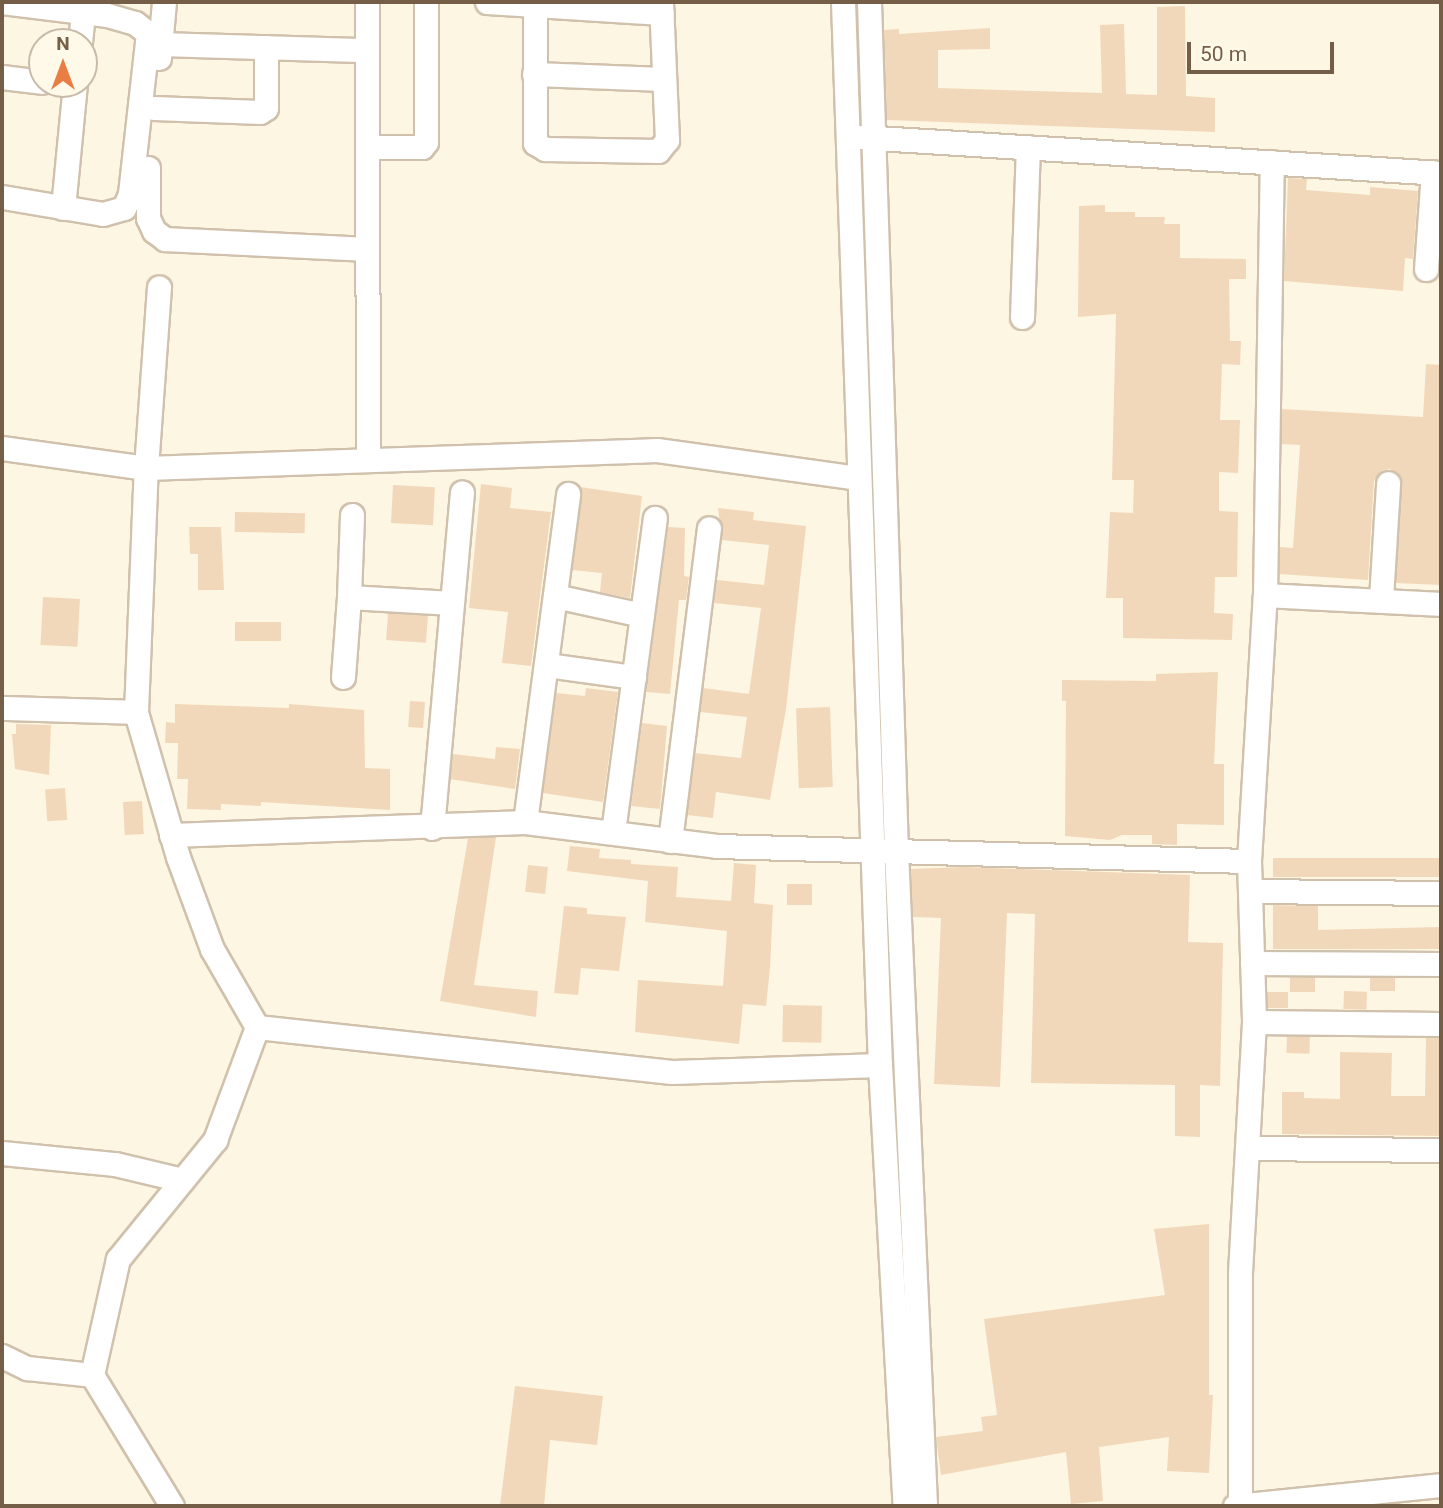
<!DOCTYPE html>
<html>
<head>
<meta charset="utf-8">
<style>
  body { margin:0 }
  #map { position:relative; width:1443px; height:1508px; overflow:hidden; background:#fdf6e3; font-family:Roboto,sans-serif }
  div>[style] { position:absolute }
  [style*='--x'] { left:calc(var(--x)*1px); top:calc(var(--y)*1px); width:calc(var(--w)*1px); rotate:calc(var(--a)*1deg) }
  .building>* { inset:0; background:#f2d8ba; transform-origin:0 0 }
  .roads { filter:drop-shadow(2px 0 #d0c1ac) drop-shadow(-2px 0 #d0c1ac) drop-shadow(0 2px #d0c1ac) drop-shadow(0 -2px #d0c1ac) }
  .minor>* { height:23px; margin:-11.5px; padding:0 11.5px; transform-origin:11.5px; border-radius:11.5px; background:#fff }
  span { translate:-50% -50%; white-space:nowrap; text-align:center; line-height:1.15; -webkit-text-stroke:7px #fff9e9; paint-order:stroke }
  .frame { position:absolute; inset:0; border:4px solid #755e48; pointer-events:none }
  .north { position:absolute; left:28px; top:28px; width:70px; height:70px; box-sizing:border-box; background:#fff9e9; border:2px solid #c8bba9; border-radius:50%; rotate:0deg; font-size:19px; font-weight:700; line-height:28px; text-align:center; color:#755e48 }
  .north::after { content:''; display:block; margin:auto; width:24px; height:32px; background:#e97e45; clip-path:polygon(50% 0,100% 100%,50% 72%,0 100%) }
  .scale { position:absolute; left:1187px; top:42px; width:147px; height:32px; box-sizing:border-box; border:4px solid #755e48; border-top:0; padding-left:9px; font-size:21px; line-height:24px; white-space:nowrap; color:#755e48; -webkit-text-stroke:5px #fff9e9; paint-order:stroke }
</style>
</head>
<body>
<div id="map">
  <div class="building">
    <div style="clip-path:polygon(1185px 6px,1186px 96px,1215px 98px,1215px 132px,887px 120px,884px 30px,899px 29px,899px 34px,990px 28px,990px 49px,938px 50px,938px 88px,1102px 93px,1100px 25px,1124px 24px,1126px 94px,1157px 95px,1157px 7px)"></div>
    <div style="clip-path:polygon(1288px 178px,1307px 179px,1306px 190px,1370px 195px,1370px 187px,1418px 191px,1413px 259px,1405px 258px,1403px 291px,1284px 281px)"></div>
    <div style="clip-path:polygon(1105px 205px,1105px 212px,1135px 212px,1135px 217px,1165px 217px,1164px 224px,1180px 224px,1180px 258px,1246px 259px,1246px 279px,1229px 279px,1230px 341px,1241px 341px,1240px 365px,1222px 364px,1220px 420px,1240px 420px,1238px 473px,1219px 472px,1219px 511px,1238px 512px,1237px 577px,1215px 577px,1214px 613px,1233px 614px,1232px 640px,1123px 638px,1123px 598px,1106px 598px,1110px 512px,1133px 513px,1134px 480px,1112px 480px,1116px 314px,1078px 317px,1079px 206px)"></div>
    <div style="clip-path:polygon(1426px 364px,1441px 365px,1441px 585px,1396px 583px,1402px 484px,1400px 476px,1390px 469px,1381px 471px,1374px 481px,1368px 580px,1279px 574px,1280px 547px,1293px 548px,1300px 445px,1281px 444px,1282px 409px,1423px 417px)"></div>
    <div style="clip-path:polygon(481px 484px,512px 488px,510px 508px,551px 512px,531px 666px,502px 663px,508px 612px,469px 608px)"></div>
    <div style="left:393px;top:485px;width:42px;height:38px;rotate:3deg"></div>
    <div style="clip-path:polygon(580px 487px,642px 496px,630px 598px,600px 592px,602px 573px,572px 570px)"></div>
    <div style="clip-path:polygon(718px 508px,754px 512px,753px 520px,806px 526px,786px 709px,770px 800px,716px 792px,713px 818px,687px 815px,695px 753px,741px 758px,747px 717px,700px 712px,703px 688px,749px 694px,761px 608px,714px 603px,717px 580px,764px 585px,769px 545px,722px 540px)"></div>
    <div style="left:235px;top:512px;width:70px;height:20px;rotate:1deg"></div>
    <div style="clip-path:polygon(189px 527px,221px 527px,224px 590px,198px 590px,198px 554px,190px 554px)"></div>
    <div style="clip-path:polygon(668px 527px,685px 528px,684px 576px,689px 577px,686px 600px,679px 600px,670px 694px,646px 692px)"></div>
    <div style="left:43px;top:597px;width:37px;height:48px;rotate:3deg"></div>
    <div style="left:388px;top:613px;width:40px;height:27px;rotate:4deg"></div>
    <div style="left:235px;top:622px;width:46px;height:19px"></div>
    <div style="clip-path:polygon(1218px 672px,1214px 764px,1224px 764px,1224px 825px,1177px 824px,1177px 845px,1152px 844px,1152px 835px,1122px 835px,1110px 840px,1065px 836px,1066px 701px,1062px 701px,1062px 680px,1156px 681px,1156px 674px)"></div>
    <div style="clip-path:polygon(586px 688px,618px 692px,603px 802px,543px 793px,556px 693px,585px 696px)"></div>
    <div style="left:410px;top:701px;width:15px;height:26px;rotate:4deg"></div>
    <div style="clip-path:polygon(175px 704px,289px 708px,289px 704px,364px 710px,365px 768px,390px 769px,390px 810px,261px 802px,261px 806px,221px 804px,221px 810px,187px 809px,188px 779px,177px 779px,178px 743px,165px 743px,166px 722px,175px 723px)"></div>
    <div style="left:830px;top:707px;width:80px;height:34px;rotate:88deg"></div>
    <div style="clip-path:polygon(642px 723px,667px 726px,660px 809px,631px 806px)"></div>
    <div style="clip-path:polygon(16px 724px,51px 725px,49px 775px,15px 769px,12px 734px,16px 734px)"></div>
    <div style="clip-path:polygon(496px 747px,520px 749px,515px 789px,450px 779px,453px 754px,495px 759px)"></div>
    <div style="left:65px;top:788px;width:32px;height:20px;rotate:86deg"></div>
    <div style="left:142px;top:801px;width:33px;height:19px;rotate:87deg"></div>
    <div style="clip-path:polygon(496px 837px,474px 985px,538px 991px,536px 1017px,440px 1001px,468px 838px)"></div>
    <div style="clip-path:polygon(570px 846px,600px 849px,599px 858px,631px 860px,631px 864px,678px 867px,676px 897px,731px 901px,734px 863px,756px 865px,754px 903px,773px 905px,770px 968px,766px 1006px,743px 1004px,739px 1044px,635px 1032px,638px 980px,723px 986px,727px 931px,645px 922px,648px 881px,567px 871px)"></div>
    <div style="left:1273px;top:858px;width:168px;height:19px"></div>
    <div style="left:528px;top:865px;width:20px;height:27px;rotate:6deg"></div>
    <div style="clip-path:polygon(964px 867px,1190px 875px,1188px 942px,1223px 943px,1220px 1086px,1200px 1085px,1200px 1137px,1175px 1136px,1175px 1085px,1031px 1083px,1035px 914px,1007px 913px,1000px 1087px,934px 1084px,941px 918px,913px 917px,911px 869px)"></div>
    <div style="left:787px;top:884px;width:25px;height:21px"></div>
    <div style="clip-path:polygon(1273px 905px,1318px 906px,1318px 930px,1441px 927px,1441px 949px,1273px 949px)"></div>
    <div style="clip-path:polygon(564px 906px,587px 908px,587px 914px,626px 917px,619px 971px,581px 968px,578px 995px,554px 993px)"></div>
    <div style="left:1290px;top:977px;width:25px;height:15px"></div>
    <div style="left:1370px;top:978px;width:25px;height:13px"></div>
    <div style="left:1344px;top:991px;width:23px;height:18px;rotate:2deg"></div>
    <div style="left:1267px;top:992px;width:21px;height:16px"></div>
    <div style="left:783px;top:1005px;width:39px;height:37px;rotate:1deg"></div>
    <div style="left:1287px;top:1036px;width:23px;height:17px;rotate:2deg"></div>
    <div style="clip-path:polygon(1426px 1038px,1441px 1038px,1441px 1136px,1282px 1134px,1282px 1092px,1304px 1092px,1304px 1098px,1340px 1099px,1340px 1052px,1392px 1053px,1391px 1096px,1425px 1096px)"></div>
    <div style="clip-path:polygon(1209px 1224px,1209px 1395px,1213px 1395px,1209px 1473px,1167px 1471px,1169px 1437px,1099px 1447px,1103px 1501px,1071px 1504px,1066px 1452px,941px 1475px,936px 1437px,983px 1431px,981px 1417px,997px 1415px,984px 1319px,1165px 1295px,1154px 1229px)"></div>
    <div style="clip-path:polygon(515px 1386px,603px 1396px,597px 1445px,550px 1440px,544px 1506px,500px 1506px)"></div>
  </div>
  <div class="roads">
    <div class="minor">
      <div style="--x:2;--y:2;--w:106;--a:7.1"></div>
      <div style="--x:107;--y:15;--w:29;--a:16"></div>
      <div style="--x:135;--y:23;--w:16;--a:38"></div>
      <div style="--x:148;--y:33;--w:162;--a:96.4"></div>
      <div style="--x:130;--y:194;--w:15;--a:113"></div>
      <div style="--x:124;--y:208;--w:22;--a:164"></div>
      <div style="--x:103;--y:214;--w:102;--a:-170.4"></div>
      <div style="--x:367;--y:2;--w:458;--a:89.9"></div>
      <div style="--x:487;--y:2;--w:175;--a:3.6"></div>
      <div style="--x:843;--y:2;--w:1064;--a:88.01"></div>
      <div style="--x:880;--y:1065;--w:442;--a:86.8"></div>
      <div style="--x:869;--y:2;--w:849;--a:88.18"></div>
      <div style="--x:896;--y:851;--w:656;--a:87.46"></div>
      <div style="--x:535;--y:5;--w:138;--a:90"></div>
      <div style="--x:535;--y:143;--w:12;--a:31"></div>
      <div style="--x:545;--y:149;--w:113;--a:1"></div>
      <div style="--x:658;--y:151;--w:14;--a:-51"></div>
      <div style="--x:667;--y:140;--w:138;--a:-92.5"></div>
      <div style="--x:80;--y:42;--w:30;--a:-84"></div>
      <div style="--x:160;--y:44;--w:207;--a:1.7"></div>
      <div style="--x:159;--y:58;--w:56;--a:-84.9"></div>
      <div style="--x:534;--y:74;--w:130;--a:2.2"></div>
      <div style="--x:2;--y:77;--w:40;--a:7.1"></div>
      <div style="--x:154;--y:108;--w:106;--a:2.2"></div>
      <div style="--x:260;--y:112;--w:7;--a:-34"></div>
      <div style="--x:266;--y:108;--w:61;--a:-90"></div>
      <div style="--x:861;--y:137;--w:581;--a:3.55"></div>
      <div style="--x:367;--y:147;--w:55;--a:0"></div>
      <div style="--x:422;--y:147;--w:6;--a:-51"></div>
      <div style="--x:426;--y:142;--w:140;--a:-90"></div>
      <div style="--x:148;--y:168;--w:50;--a:90"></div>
      <div style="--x:148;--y:218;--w:14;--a:65"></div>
      <div style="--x:154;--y:231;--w:14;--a:36"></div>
      <div style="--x:165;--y:239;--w:202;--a:2.8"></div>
      <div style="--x:63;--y:208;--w:125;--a:-84.5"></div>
      <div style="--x:1426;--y:269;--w:97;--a:-85.9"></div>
      <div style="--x:1022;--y:317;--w:170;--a:-88"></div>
      <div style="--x:2;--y:448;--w:145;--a:7.9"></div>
      <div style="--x:146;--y:468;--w:181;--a:-85.9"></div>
      <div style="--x:352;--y:515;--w:82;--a:92.1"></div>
      <div style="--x:349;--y:597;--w:103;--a:3.3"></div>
      <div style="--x:1265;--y:595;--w:176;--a:2.9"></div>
      <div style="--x:555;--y:596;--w:89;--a:12.3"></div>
      <div style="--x:1381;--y:599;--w:116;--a:-86.5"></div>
      <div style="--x:547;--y:665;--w:88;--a:7.9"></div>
      <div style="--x:343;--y:677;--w:80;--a:-85.7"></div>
      <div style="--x:2;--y:708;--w:134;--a:1.7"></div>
      <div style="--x:525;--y:822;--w:331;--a:-82.5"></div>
      <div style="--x:432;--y:828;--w:337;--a:-84.9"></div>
      <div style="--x:613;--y:832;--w:317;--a:-82.4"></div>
      <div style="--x:171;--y:835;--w:354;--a:-2.1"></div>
      <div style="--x:525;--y:822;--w:193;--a:7.1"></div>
      <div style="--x:717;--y:846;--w:532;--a:1.62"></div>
      <div style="--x:1249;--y:861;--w:161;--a:88.2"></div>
      <div style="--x:1254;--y:1022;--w:252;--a:93.2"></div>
      <div style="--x:1240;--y:1274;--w:230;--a:90"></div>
      <div style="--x:670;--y:841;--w:315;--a:-82.9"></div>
      <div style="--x:1249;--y:861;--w:266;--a:-86.6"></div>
      <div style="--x:1265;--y:595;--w:433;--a:-89.1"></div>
      <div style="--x:1250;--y:891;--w:191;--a:0.6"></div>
      <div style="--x:1252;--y:963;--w:189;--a:0.3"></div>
      <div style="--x:1254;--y:1022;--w:187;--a:0.6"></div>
      <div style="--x:257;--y:1027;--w:90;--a:-120"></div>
      <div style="--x:212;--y:949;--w:98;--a:-110.3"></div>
      <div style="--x:178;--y:857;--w:151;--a:-106.2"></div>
      <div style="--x:136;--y:712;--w:244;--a:-87.7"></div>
      <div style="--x:146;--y:468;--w:511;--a:-2.02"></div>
      <div style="--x:657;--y:450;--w:204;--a:7.9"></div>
      <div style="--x:1248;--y:1148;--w:193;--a:0.6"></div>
      <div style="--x:2;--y:1153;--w:114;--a:5.6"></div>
      <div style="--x:115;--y:1164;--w:69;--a:13.4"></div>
      <div style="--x:2;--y:1356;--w:28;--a:26"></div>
      <div style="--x:27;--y:1368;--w:65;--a:6.1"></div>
      <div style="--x:172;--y:1506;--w:153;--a:-121.4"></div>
      <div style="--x:92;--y:1375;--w:119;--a:-77.4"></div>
      <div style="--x:118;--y:1259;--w:154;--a:-50.8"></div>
      <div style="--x:215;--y:1140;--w:121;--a:-69.6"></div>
      <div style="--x:257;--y:1027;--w:417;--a:6.2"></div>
      <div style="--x:672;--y:1072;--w:208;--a:-1.9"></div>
      <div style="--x:1235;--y:1506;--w:207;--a:-5.8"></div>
    </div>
  </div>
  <div class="frame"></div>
  <div class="north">N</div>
  <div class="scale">50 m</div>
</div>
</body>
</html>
